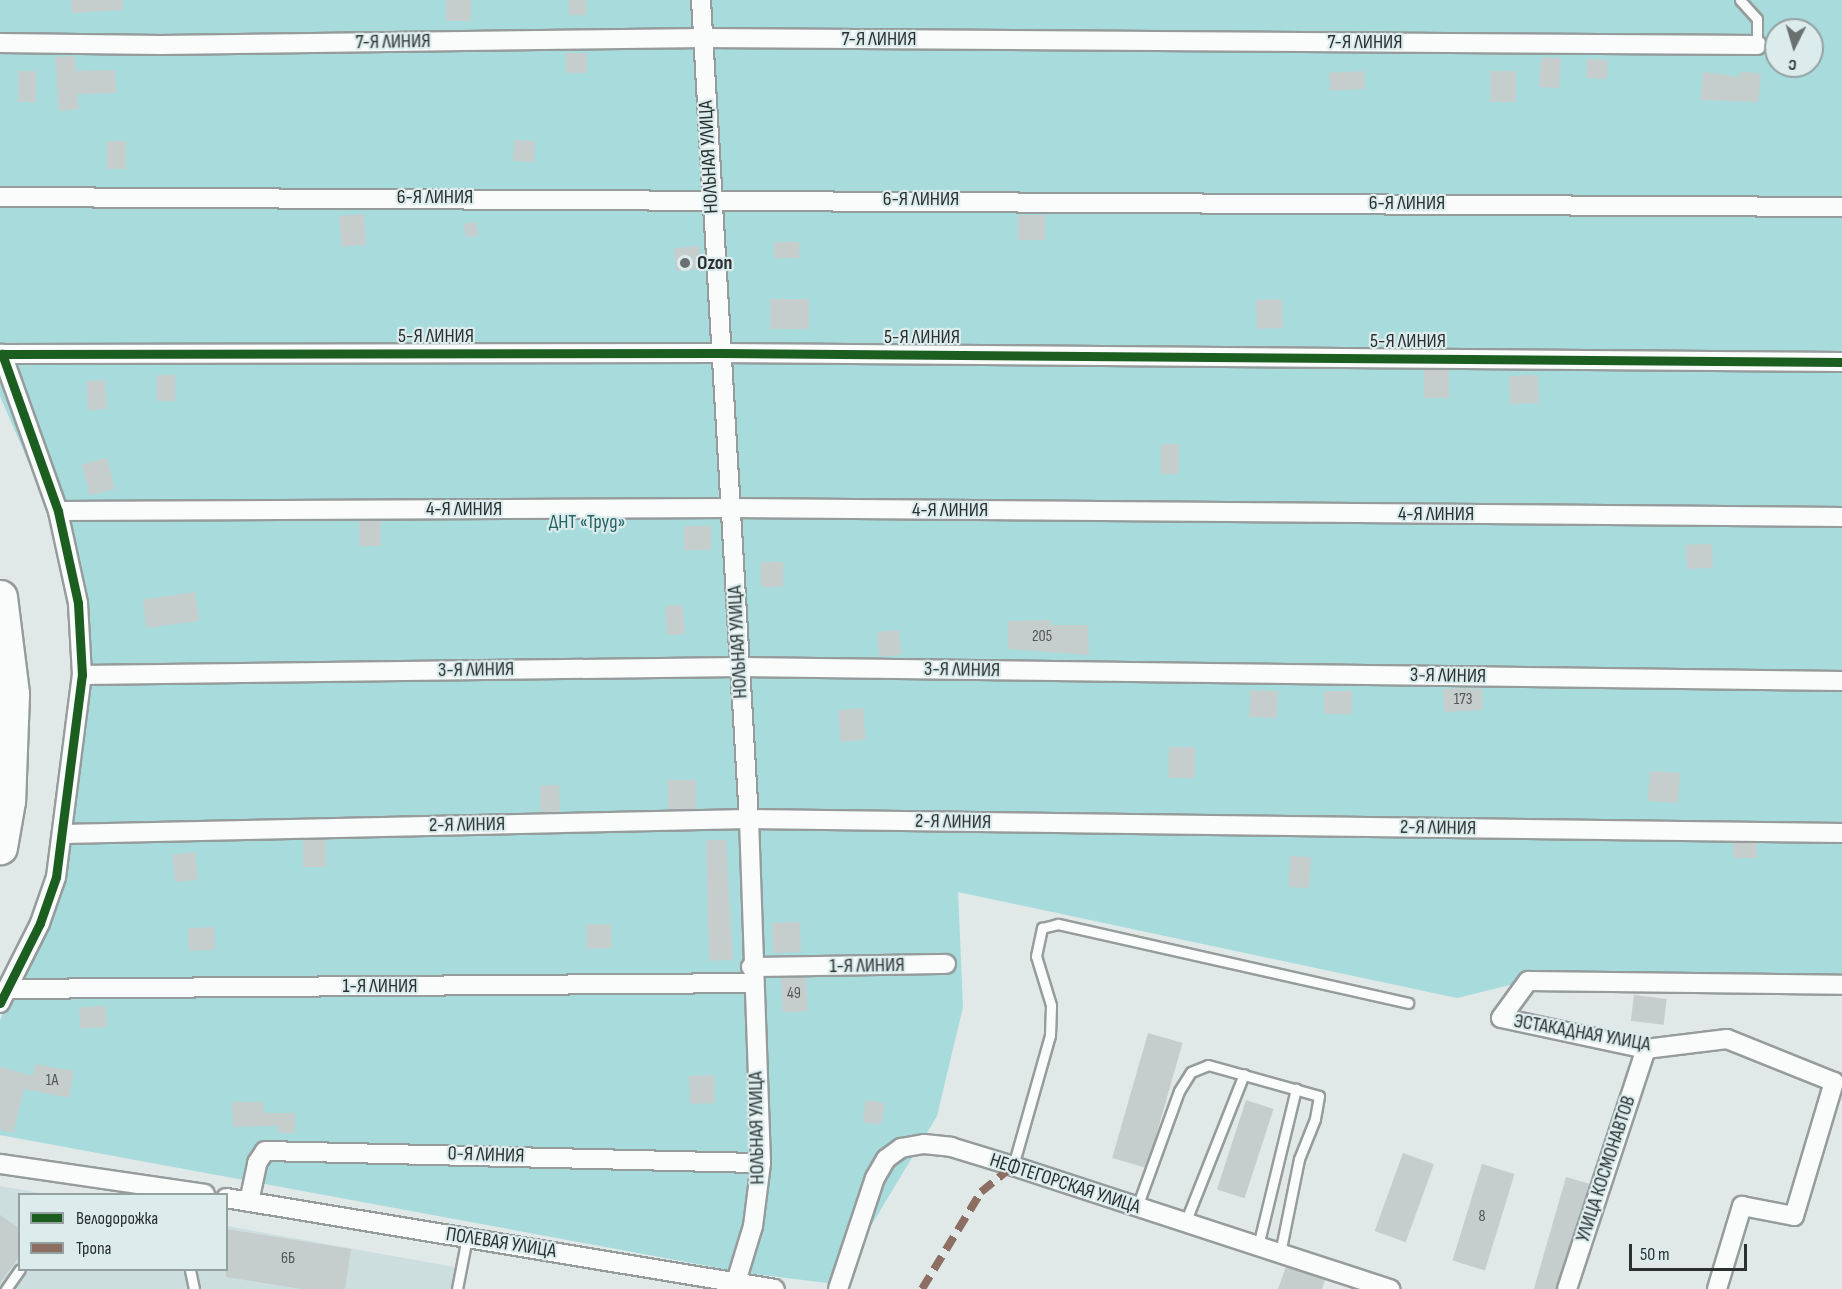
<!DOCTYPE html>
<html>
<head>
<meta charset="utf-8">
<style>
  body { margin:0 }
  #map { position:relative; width:1842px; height:1289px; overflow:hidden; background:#e0e8e8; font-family:"Sofia Sans Condensed",sans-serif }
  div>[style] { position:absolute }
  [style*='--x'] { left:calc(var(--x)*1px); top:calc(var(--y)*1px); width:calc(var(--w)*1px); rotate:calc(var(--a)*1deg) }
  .built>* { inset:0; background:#ccdede }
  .green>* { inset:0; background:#a7dbdc }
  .building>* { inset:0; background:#c6cdcd; transform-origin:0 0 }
  .roads { filter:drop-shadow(2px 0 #969c9c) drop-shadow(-2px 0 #969c9c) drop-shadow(0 2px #969c9c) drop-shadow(0 -2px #969c9c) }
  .lane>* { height:9px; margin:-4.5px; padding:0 4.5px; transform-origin:4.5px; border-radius:4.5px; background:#fafcfc }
  .street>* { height:18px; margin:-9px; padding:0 9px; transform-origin:9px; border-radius:9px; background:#fafcfc }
  .highway>* { height:33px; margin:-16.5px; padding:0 16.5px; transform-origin:16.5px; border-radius:16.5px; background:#fafcfc }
  .quiet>* { height:8px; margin-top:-4px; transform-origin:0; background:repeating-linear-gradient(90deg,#8d6e63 0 15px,transparent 0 23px) }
  .cycleway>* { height:9px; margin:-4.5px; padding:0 4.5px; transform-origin:4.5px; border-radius:4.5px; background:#1b5e20 }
  .dots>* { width:16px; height:16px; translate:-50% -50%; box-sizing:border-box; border:3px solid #dcecec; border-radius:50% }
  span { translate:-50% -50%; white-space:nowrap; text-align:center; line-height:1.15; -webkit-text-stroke:4.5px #dcecec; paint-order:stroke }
  .number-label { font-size:16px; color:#515757 }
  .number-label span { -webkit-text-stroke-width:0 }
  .street-label { font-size:20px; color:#2a3030 }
  .poi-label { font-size:20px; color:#2a3030; font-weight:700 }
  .left { translate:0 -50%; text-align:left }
  .park-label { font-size:20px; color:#256263 }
  .legend { position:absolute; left:18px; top:1193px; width:210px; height:78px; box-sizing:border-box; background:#dcecec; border:2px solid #95a1a1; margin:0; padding:8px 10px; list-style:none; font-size:18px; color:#2a3030 }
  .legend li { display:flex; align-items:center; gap:12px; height:30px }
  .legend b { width:30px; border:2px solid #95a1a1 }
  .north { position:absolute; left:1764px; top:18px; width:60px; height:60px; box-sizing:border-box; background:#dcecec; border:2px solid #95a1a1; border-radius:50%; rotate:185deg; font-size:16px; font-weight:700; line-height:24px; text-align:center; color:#2a3030 }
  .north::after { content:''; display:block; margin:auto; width:21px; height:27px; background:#6a7070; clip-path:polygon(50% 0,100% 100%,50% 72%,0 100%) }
  .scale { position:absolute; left:1629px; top:1244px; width:118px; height:27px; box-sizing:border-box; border:3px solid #2a3030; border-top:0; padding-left:8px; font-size:18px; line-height:21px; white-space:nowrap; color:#2a3030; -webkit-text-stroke:4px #dcecec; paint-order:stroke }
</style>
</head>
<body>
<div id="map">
  <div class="built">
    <div style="clip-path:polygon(0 1186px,46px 1194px,20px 1194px,20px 1270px,226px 1270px,227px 1226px,454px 1267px,456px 1289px,0 1289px)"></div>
  </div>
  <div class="green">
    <div style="clip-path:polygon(evenodd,0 0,1842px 0,1842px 991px,1510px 985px,1457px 998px,958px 892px,963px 1007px,937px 1116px,836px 1284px,746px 1273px,0 1135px,0 1021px,45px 897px,79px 642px,56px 526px,0 396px,0 0,1776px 30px,1812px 30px,1812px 66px,1776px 66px,1776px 30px)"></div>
  </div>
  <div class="building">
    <div style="clip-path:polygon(71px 0,123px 0,123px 10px,72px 13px)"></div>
    <div style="left:446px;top:0;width:25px;height:21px"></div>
    <div style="left:569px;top:0;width:17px;height:15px"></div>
    <div style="left:566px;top:53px;width:21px;height:20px"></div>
    <div style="clip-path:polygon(75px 56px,76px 71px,115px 70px,116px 93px,77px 94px,79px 109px,59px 111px,55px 57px)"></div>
    <div style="left:1541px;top:57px;width:20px;height:30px;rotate:3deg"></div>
    <div style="left:1587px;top:59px;width:21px;height:19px;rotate:3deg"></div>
    <div style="left:18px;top:71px;width:18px;height:31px"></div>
    <div style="left:1364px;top:71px;width:18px;height:35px;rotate:87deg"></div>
    <div style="left:1490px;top:71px;width:26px;height:31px"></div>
    <div style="clip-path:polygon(1741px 71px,1761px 74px,1758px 102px,1700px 100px,1703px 72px,1740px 77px)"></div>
    <div style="left:514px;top:140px;width:21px;height:21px;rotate:3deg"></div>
    <div style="left:107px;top:141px;width:19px;height:28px"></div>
    <div style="left:364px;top:214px;width:31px;height:25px;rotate:86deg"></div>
    <div style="left:1018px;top:215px;width:27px;height:25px"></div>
    <div style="left:476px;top:222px;width:14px;height:12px;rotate:82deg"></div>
    <div style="left:774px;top:242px;width:25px;height:16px"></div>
    <div style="left:699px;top:246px;width:23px;height:25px;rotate:85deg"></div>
    <div style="left:809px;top:299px;width:30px;height:39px;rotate:90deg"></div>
    <div style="left:1282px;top:299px;width:29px;height:26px;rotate:88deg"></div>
    <div style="left:1424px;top:370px;width:25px;height:28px"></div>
    <div style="left:157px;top:375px;width:18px;height:26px"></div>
    <div style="left:1538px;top:375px;width:28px;height:29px;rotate:88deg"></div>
    <div style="left:105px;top:380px;width:29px;height:19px;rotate:86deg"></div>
    <div style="left:1161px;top:444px;width:18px;height:30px"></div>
    <div style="left:107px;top:458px;width:32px;height:26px;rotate:76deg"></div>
    <div style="left:359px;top:521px;width:22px;height:25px"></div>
    <div style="left:684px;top:526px;width:27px;height:24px"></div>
    <div style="left:1712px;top:544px;width:24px;height:26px;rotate:88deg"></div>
    <div style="left:761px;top:562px;width:22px;height:25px"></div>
    <div style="left:195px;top:592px;width:29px;height:53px;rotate:82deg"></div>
    <div style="left:683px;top:605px;width:29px;height:18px;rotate:86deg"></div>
    <div style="clip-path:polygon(1051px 620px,1051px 625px,1088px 625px,1089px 655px,1008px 649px,1008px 621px)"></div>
    <div style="left:899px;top:630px;width:25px;height:22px;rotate:85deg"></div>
    <div style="clip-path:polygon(1458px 688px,1482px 689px,1483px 710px,1444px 712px,1443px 689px)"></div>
    <div style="left:1250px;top:690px;width:28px;height:27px;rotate:2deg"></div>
    <div style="left:1324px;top:691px;width:28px;height:23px"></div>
    <div style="left:863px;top:708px;width:32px;height:25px;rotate:85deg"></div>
    <div style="left:1169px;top:747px;width:26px;height:31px"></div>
    <div style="left:1650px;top:771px;width:30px;height:30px;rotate:4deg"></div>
    <div style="left:668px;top:780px;width:28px;height:30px"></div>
    <div style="left:559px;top:785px;width:27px;height:19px;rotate:88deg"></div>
    <div style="left:303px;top:840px;width:23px;height:27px"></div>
    <div style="clip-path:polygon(706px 840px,726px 840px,733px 960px,709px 961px)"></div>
    <div style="left:1733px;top:843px;width:24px;height:15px"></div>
    <div style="left:195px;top:852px;width:28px;height:23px;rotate:84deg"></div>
    <div style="left:1290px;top:856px;width:21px;height:31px;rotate:3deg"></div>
    <div style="left:800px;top:922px;width:30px;height:28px;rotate:88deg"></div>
    <div style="left:611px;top:924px;width:24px;height:25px;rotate:88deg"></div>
    <div style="left:214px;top:927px;width:23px;height:26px;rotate:88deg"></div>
    <div style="left:806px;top:977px;width:34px;height:25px;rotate:87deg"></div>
    <div style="left:1634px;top:995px;width:33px;height:26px;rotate:7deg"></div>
    <div style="left:106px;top:1006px;width:21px;height:27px;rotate:87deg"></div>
    <div style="left:1148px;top:1033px;width:36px;height:130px;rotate:16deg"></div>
    <div style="clip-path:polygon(35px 1064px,74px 1071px,69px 1098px,24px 1089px,13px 1133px,0 1130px,0 1067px,33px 1076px)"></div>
    <div style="left:714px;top:1075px;width:28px;height:25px;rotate:88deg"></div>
    <div style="left:866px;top:1100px;width:19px;height:22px;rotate:9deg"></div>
    <div style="left:1246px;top:1100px;width:29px;height:94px;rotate:18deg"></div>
    <div style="clip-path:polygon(232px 1102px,263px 1102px,264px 1113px,295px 1113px,295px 1133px,278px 1133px,278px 1126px,233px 1127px)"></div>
    <div style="left:1403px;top:1153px;width:33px;height:83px;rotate:20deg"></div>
    <div style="left:1482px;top:1164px;width:34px;height:101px;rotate:17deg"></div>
    <div style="left:1566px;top:1177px;width:25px;height:118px;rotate:16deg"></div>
    <div style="clip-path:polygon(0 1215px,20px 1229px,20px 1255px,0 1283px)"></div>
    <div style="clip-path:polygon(226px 1229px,351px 1249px,345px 1289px,302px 1289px,226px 1277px)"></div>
    <div style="clip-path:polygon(1286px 1267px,1325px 1280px,1322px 1289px,1278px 1289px)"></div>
  </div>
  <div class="roads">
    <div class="lane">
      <div style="--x:1740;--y:0;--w:25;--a:48"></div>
      <div style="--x:1757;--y:19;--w:26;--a:90"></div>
      <div style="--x:1013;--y:1166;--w:136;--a:-74.2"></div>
      <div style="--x:1050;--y:1035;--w:30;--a:-88"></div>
      <div style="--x:1051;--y:1005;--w:51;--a:-107"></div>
      <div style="--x:1036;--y:956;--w:29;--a:-78"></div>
      <div style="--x:1042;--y:928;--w:16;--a:-14"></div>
      <div style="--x:1058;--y:924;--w:359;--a:12.7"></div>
      <div style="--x:1137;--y:1207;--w:123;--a:-70.1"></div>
      <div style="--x:1179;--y:1091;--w:22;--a:-58"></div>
      <div style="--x:1191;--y:1072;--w:18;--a:-22"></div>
      <div style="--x:1208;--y:1065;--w:115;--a:15.6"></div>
      <div style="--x:1319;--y:1096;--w:23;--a:100"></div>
      <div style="--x:1315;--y:1119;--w:43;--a:111.8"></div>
      <div style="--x:1299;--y:1159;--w:96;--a:101.4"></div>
      <div style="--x:1185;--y:1223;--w:160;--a:-68.4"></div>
      <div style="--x:1258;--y:1246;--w:162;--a:-76.4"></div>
      <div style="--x:190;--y:1270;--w:19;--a:78"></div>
      <div style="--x:6;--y:1289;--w:24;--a:-55"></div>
      <div style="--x:457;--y:1289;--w:53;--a:-79.1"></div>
    </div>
    <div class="street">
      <div style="--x:701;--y:0;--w:820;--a:86.65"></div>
      <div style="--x:749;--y:819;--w:344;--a:88"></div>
      <div style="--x:761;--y:1163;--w:64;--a:97.2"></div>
      <div style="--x:753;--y:1226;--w:59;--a:106.9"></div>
      <div style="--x:0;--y:43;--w:161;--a:0.7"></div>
      <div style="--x:161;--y:45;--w:543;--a:-0.74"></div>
      <div style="--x:704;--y:38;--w:1053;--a:0.38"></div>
      <div style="--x:0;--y:197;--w:1842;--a:0.31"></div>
      <div style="--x:58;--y:511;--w:673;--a:-0.26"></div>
      <div style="--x:731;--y:508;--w:1111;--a:0.46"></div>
      <div style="--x:82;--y:675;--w:657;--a:-0.7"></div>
      <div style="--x:739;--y:667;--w:1103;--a:0.73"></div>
      <div style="--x:63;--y:834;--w:686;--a:-1.25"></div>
      <div style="--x:749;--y:819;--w:1093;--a:0.73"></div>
      <div style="--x:751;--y:967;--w:195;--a:-0.9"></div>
      <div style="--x:8;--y:989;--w:744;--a:-0.46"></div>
      <div style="--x:0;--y:1003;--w:89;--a:-63.4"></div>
      <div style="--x:40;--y:923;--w:49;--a:-70.8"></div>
      <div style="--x:56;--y:877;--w:204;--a:-82.7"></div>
      <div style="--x:82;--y:675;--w:72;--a:-93.2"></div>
      <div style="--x:78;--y:603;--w:94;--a:-102.3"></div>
      <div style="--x:58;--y:511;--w:167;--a:-109.6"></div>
      <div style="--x:2;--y:354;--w:719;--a:-0.08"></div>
      <div style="--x:721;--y:353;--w:1121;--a:0.46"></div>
      <div style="--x:0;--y:1164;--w:207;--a:8.3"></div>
      <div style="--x:226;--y:1198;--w:556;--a:9.41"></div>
      <div style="--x:249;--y:1202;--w:40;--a:-78"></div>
      <div style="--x:257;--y:1163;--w:14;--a:-56"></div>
      <div style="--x:265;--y:1151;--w:496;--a:1.4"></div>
      <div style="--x:838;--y:1289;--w:117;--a:-71.6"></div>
      <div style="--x:875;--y:1178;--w:22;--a:-60"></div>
      <div style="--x:886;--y:1159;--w:19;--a:-36"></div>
      <div style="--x:901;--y:1148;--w:23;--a:-10"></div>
      <div style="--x:924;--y:1144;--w:27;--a:6"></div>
      <div style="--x:951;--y:1147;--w:65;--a:17"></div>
      <div style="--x:1013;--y:1166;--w:397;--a:18.1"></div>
      <div style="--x:1567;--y:1289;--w:253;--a:-71.8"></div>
      <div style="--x:1717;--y:1289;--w:87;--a:-73.2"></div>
      <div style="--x:1742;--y:1206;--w:53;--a:10.9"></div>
      <div style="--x:1794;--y:1216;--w:140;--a:-73.4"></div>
      <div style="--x:1834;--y:1082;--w:115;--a:-158.1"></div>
      <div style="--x:1727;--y:1039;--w:82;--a:173"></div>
      <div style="--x:1646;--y:1049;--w:148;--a:-167.9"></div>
      <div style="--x:1501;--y:1018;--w:46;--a:-53.9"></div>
      <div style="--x:1528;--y:981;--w:314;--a:0.7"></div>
    </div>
    <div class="highway">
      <div style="--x:0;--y:597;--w:98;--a:82.9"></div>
      <div style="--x:12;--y:694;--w:107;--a:92.1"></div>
      <div style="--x:8;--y:801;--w:47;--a:99.9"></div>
    </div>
  </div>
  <div class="quiet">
    <div style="--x:922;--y:1289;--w:114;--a:-58.7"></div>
    <div style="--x:981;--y:1192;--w:41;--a:-39.1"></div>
  </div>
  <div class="cycleway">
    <div style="--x:0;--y:1003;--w:89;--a:-63.4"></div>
    <div style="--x:40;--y:923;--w:49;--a:-70.8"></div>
    <div style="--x:56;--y:877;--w:204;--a:-82.7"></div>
    <div style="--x:82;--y:675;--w:72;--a:-93.2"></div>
    <div style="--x:78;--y:603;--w:94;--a:-102.3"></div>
    <div style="--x:58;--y:511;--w:167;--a:-109.6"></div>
    <div style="--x:2;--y:354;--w:719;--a:-0.08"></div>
    <div style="--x:721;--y:353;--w:1121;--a:0.46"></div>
  </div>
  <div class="dots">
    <div style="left:685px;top:263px;background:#6a7070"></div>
  </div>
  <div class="number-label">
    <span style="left:1042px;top:637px">205</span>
    <span style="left:1463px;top:700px">173</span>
    <span style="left:794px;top:994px">49</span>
    <span style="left:52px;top:1081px">1А</span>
    <span style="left:1482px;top:1217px">8</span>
    <span style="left:288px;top:1259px">6Б</span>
  </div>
  <div class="street-label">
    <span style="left:879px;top:39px">7-Я ЛИНИЯ</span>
    <span style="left:393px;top:42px;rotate:-1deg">7-Я ЛИНИЯ</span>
    <span style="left:1365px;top:42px">7-Я ЛИНИЯ</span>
    <span style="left:709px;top:157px;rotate:-93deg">НОЛЬНАЯ УЛИЦА</span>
    <span style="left:435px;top:197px">6-Я ЛИНИЯ</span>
    <span style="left:921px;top:199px">6-Я ЛИНИЯ</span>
    <span style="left:1407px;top:203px">6-Я ЛИНИЯ</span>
    <span style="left:436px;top:336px">5-Я ЛИНИЯ</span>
    <span style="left:922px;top:337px">5-Я ЛИНИЯ</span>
    <span style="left:1408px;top:341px">5-Я ЛИНИЯ</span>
    <span style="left:464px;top:509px">4-Я ЛИНИЯ</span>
    <span style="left:950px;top:510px">4-Я ЛИНИЯ</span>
    <span style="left:1436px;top:514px">4-Я ЛИНИЯ</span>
    <span style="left:738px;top:642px;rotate:-93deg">НОЛЬНАЯ УЛИЦА</span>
    <span style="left:476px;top:670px;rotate:-1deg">3-Я ЛИНИЯ</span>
    <span style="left:962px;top:670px;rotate:1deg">3-Я ЛИНИЯ</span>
    <span style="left:1448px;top:676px;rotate:1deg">3-Я ЛИНИЯ</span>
    <span style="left:953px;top:822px;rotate:1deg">2-Я ЛИНИЯ</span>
    <span style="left:467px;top:825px;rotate:-1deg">2-Я ЛИНИЯ</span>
    <span style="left:1438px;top:828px;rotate:1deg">2-Я ЛИНИЯ</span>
    <span style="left:867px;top:966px;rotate:-1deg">1-Я ЛИНИЯ</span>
    <span style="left:380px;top:986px">1-Я ЛИНИЯ</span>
    <span style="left:1582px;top:1033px;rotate:10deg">ЭСТАКАДНАЯ УЛИЦА</span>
    <span style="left:757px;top:1128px;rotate:-91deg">НОЛЬНАЯ УЛИЦА</span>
    <span style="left:486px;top:1155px;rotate:2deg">0-Я ЛИНИЯ</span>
    <span style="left:1606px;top:1169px;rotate:-72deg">УЛИЦА КОСМОНАВТОВ</span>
    <span style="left:1065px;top:1184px;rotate:18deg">НЕФТЕГОРСКАЯ УЛИЦА</span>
    <span style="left:501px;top:1243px;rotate:9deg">ПОЛЕВАЯ УЛИЦА</span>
  </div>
  <div class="poi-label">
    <span class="left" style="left:697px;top:263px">Ozon</span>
  </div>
  <div class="park-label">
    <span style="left:587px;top:522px">ДНТ «Труд»</span>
  </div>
  <ul class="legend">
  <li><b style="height:8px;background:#1b5e20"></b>Велодорожка</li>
  <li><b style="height:8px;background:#8d6e63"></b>Тропа</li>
  </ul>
  <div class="north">С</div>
  <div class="scale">50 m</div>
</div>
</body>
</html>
